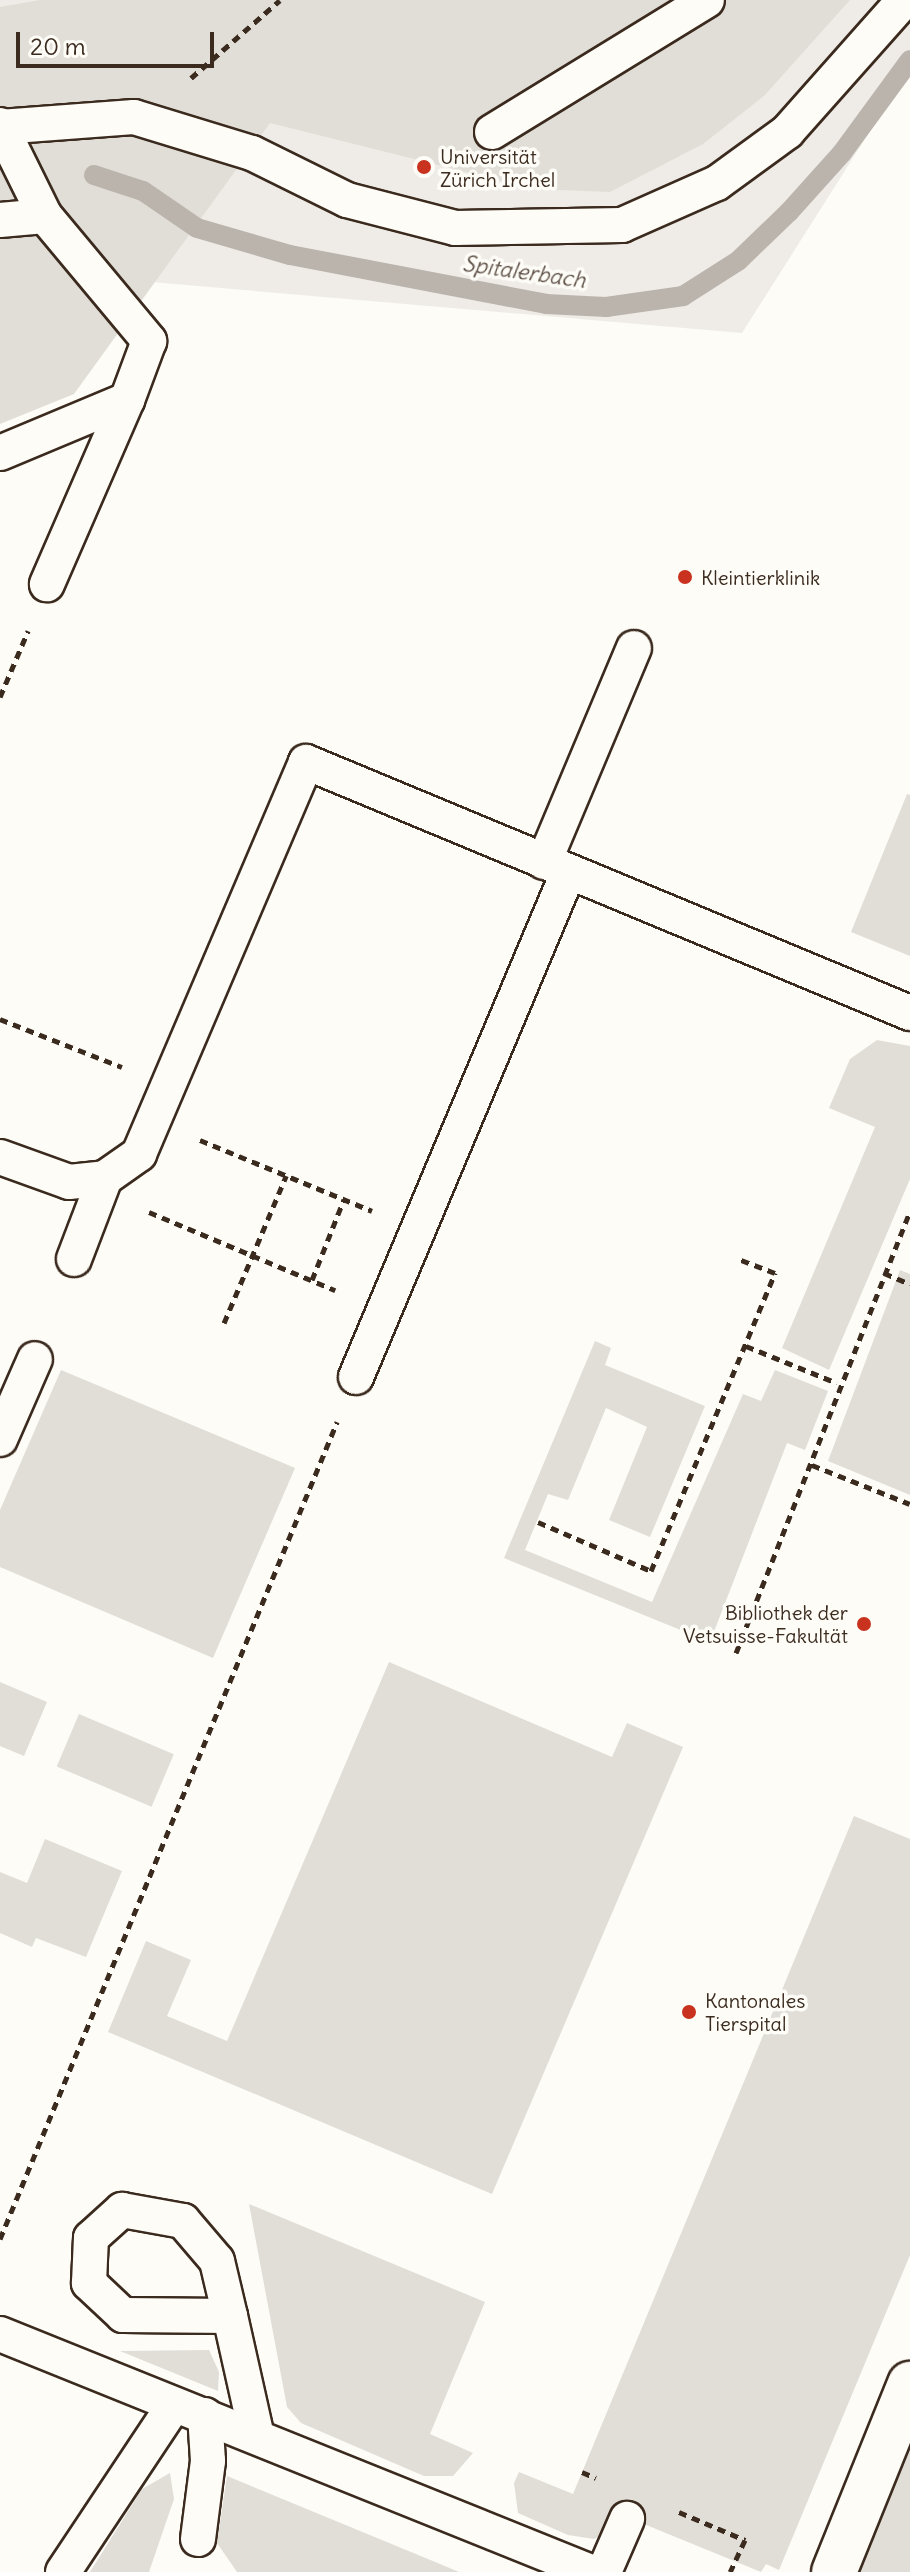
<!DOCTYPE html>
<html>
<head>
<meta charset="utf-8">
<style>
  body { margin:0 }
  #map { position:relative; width:910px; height:2572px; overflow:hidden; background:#fdfcf7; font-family:Delius,sans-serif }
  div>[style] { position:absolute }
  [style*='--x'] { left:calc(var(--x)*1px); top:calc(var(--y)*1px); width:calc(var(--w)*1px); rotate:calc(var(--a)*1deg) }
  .built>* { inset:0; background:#efece7 }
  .green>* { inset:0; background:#e1ded7; transform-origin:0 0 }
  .stream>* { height:20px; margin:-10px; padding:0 10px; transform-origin:10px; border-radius:10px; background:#bbb4ad }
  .path>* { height:5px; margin-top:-2.5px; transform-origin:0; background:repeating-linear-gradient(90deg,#3b2a1e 0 8px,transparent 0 14px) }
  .roads { filter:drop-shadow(2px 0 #3b2a1e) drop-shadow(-2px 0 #3b2a1e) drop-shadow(0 2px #3b2a1e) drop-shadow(0 -2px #3b2a1e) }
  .lane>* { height:34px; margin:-17px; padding:0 17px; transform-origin:17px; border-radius:17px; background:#fdfcf7 }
  .street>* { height:44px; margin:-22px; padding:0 22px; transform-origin:22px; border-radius:22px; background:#fdfcf7 }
  .dots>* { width:22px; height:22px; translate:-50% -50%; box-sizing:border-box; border:4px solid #fdfcf7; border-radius:50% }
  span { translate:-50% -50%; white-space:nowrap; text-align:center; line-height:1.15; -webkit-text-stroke:7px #fdfcf7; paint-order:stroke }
  .poi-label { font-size:20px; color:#3b2a1e }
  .left { translate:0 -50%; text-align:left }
  .right { translate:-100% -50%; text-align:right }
  .water-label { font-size:22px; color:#615349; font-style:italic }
  .scale { position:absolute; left:16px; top:32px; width:198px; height:36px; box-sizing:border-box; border:4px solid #3b2a1e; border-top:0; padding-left:10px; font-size:24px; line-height:28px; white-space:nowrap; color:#3b2a1e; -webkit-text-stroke:6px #fdfcf7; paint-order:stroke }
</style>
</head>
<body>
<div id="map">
  <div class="built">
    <div style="clip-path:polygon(0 0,910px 0,910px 68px,742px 333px,0 269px)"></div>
  </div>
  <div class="green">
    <div style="clip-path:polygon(40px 0,850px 0,764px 96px,703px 144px,610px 192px,534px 189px,270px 123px,74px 394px,0 424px,0 7px)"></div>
    <div style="clip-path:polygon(907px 794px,910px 795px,910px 956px,851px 932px)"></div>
    <div style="clip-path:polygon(877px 1040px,910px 1046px,910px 1179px,829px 1370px,782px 1348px,875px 1127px,829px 1108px,850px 1059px)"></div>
    <div style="clip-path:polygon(900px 1270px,910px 1274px,910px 1495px,828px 1461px)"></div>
    <div style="clip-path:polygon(595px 1341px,611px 1348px,605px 1365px,705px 1406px,650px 1537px,609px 1520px,647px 1427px,606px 1408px,568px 1500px,548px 1494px,525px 1550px,652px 1602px,743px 1394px,761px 1401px,775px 1370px,828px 1391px,805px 1450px,787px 1443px,710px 1642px,504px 1558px)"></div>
    <div style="clip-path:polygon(61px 1370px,295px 1468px,213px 1658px,0 1567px,0 1510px)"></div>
    <div style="clip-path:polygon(389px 1662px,612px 1757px,627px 1723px,683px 1747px,492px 2194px,108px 2032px,146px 1941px,191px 1960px,167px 2016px,227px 2041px)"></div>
    <div style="clip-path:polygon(0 1682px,47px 1702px,24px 1756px,0 1746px)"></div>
    <div style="left:79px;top:1714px;width:103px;height:57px;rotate:23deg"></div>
    <div style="clip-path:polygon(854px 1816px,910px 1839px,910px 2255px,779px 2570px,766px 2564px,761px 2572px,617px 2513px,609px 2531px,594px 2539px,568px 2535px,518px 2513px,514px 2483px,519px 2472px,573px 2494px)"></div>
    <div style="clip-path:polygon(45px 1839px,122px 1871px,86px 1957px,36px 1938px,32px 1947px,0 1933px,0 1872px,27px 1883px)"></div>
    <div style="clip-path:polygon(249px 2204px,485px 2302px,430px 2434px,473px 2453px,453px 2476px,424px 2476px,301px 2423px,287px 2407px)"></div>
    <div style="clip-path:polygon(209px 2350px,219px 2372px,218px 2391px,120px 2351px)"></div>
    <div style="clip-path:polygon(910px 2442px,910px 2572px,856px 2572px)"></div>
    <div style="clip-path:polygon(170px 2473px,174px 2499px,149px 2572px,90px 2572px,142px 2489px)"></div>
    <div style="clip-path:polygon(227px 2476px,440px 2564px,459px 2572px,237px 2572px,217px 2543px)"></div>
  </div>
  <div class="stream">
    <div style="--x:94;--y:175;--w:52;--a:18.1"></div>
    <div style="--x:143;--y:191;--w:65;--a:34.4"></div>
    <div style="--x:197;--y:228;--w:97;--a:16.2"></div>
    <div style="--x:290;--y:255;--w:261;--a:10.8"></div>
    <div style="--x:546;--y:304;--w:60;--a:2.9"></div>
    <div style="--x:606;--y:307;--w:78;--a:-8.1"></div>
    <div style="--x:683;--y:296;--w:65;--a:-32.5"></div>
    <div style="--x:738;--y:261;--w:71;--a:-43.9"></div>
    <div style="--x:789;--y:212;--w:79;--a:-48.1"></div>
    <div style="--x:842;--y:153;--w:115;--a:-53.8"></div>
  </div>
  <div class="path">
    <div style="--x:191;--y:78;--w:118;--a:-41.2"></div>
    <div style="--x:0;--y:697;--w:72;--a:-67"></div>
    <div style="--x:0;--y:1019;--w:131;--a:21.5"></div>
    <div style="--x:200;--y:1140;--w:186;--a:22.4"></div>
    <div style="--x:149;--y:1212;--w:202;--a:22.8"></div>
    <div style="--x:884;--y:1273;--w:28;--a:23"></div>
    <div style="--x:312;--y:1280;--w:87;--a:-68.4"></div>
    <div style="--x:224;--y:1323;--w:160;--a:-67.1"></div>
    <div style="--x:746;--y:1346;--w:98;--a:22.1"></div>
    <div style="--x:812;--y:1465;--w:105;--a:21.7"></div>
    <div style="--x:538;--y:1522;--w:123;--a:23.4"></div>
    <div style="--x:651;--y:1571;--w:323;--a:-67.4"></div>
    <div style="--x:775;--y:1273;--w:39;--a:-159"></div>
    <div style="--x:736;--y:1653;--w:475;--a:-68.5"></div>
    <div style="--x:0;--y:2239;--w:884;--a:-67.58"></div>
    <div style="--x:582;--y:2472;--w:15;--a:23"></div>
    <div style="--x:679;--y:2512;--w:72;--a:23"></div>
    <div style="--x:745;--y:2540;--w:35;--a:115"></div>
  </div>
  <div class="roads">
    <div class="lane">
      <div style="--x:0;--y:125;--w:102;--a:63.7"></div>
      <div style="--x:45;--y:216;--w:163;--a:50.2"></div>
      <div style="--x:149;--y:341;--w:63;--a:110.4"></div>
      <div style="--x:0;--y:127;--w:134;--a:-4.3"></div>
      <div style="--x:134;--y:117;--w:123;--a:17"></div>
      <div style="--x:252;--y:153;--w:106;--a:26.3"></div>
      <div style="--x:347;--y:200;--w:112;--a:14.5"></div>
      <div style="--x:455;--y:228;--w:167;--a:-1"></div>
      <div style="--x:622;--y:225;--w:104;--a:-23.9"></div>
      <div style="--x:717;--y:183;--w:87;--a:-36.1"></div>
      <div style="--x:787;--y:132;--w:176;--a:-48.4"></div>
      <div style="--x:492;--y:132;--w:252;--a:-31.5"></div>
      <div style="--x:0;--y:220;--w:45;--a:-5.1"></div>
      <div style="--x:0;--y:453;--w:138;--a:-22.7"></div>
      <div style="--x:127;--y:400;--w:201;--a:113.5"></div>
      <div style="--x:544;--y:862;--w:232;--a:-67.2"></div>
      <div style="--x:0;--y:1157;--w:73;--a:19.9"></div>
      <div style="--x:69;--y:1182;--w:36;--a:-6"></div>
      <div style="--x:105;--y:1178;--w:42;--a:-35.2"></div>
      <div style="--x:139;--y:1154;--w:426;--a:-66.9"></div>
      <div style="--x:306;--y:762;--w:654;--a:22.57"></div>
      <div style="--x:74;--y:1259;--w:87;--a:-69.1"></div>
      <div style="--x:356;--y:1377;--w:547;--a:-67.19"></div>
      <div style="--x:0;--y:1439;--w:87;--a:-66.4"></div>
      <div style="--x:230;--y:2316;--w:107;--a:-179.5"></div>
      <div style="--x:123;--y:2315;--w:47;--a:-136.7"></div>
      <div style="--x:89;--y:2283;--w:45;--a:-87.5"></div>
      <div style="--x:91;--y:2238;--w:42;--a:-42.1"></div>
      <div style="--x:122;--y:2210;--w:62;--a:10.2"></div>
      <div style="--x:183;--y:2221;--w:52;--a:49.6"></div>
      <div style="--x:217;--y:2261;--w:57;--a:76.7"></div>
      <div style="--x:230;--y:2316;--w:124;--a:77.4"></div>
      <div style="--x:0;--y:2334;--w:637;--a:21.94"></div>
      <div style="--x:198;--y:2539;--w:79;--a:-82.7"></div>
      <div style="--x:208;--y:2461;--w:46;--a:-93.7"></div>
      <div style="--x:63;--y:2572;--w:201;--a:-56.4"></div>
      <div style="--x:604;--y:2572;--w:58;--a:-66.5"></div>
    </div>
    <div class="street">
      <div style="--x:834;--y:2572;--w:203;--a:-68"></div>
    </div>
  </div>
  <div class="dots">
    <div style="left:424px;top:167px;background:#c8321e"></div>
    <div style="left:685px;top:577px;background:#c8321e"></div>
    <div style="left:864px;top:1624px;background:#c8321e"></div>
    <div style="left:689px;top:2012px;background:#c8321e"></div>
  </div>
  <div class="poi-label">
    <span class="left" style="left:440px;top:168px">Universität<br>Zürich Irchel</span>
    <span class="left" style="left:701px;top:577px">Kleintierklinik</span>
    <span class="right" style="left:848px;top:1624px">Bibliothek der<br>Vetsuisse-Fakultät</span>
    <span class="left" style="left:705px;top:2012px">Kantonales<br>Tierspital</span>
  </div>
  <div class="water-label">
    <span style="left:524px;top:272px;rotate:8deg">Spitalerbach</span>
  </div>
  <div class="scale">20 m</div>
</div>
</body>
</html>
